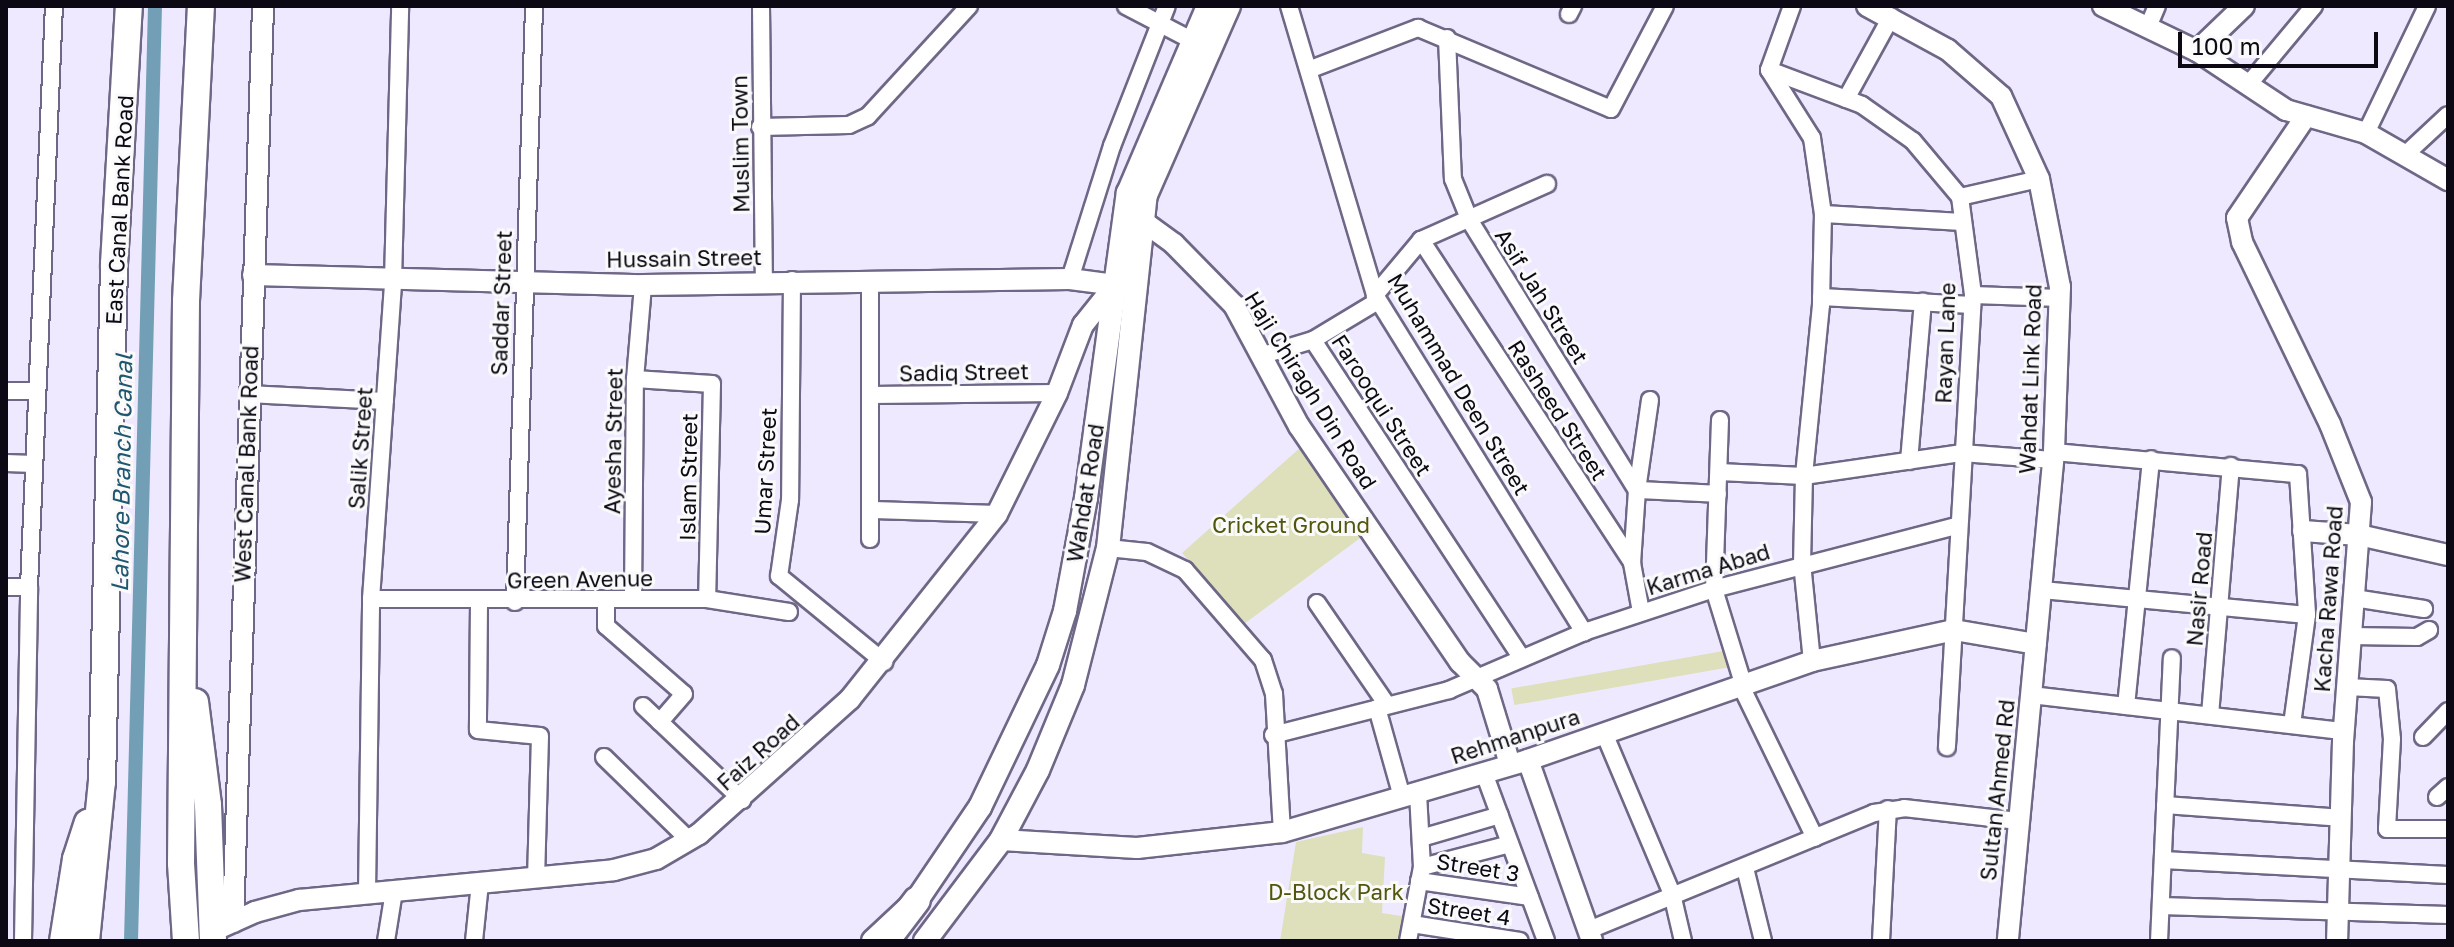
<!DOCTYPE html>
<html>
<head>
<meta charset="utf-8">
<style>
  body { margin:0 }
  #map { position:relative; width:2454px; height:947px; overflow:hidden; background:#efe9ff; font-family:"Golos Text",sans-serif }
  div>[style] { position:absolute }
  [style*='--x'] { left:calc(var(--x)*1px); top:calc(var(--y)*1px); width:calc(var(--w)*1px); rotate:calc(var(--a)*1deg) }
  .green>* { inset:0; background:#dde0ba; transform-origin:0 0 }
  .canal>* { height:14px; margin:-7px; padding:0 7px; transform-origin:7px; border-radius:7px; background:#729fb6 }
  .roads { filter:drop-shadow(2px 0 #6f6786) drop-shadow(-2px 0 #6f6786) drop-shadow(0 2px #6f6786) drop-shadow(0 -2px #6f6786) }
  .minor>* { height:16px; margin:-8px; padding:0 8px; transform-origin:8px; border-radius:8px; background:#fff }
  .tertiary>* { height:20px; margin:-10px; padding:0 10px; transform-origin:10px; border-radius:10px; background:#fff }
  .secondary>* { height:22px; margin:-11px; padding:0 11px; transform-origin:11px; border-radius:11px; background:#fff }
  .primary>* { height:26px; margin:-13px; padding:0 13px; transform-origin:13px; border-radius:13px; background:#fff }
  .trunk>* { height:26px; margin:-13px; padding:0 13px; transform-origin:13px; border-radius:13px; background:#fff }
  span { translate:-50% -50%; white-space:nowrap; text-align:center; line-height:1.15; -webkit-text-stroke:6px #fafafa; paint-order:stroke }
  .street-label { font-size:22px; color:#0c0914 }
  .park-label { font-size:22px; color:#52550d }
  .water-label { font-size:24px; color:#1f5771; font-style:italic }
  .frame { position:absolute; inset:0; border:8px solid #0c0914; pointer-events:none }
  .scale { position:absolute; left:2178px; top:32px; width:200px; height:36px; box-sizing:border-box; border:4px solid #0c0914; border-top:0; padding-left:10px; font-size:24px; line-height:28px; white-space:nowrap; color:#0c0914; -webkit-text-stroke:6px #fafafa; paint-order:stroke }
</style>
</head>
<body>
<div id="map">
  <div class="green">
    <div style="clip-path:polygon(1301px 447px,1367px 533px,1244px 624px,1182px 553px)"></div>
    <div style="left:1729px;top:650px;width:17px;height:221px;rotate:80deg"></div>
    <div style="clip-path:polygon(1363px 827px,1362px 853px,1385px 857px,1382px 913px,1408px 917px,1401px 941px,1280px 941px,1296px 842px)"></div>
  </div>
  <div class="canal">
    <div style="--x:131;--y:941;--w:935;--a:-88.53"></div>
  </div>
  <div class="roads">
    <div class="minor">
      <div style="--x:761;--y:6;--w:275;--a:89.4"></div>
      <div style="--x:1126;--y:6;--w:87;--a:27.5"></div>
      <div style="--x:1289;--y:6;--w:302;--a:73.4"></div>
      <div style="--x:1375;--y:295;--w:397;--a:58.2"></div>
      <div style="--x:1792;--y:6;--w:68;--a:109.8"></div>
      <div style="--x:1769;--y:70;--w:80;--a:57.7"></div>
      <div style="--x:1812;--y:138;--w:77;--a:81.8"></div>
      <div style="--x:1823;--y:214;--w:91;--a:91.3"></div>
      <div style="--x:1821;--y:305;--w:172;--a:95.7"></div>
      <div style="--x:1804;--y:476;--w:87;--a:91.3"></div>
      <div style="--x:1802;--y:563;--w:99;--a:84.2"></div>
      <div style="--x:1569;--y:14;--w:9;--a:-63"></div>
      <div style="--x:2148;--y:27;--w:23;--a:-67"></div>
      <div style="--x:1447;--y:38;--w:141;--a:87.6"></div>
      <div style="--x:1453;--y:179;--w:45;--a:68"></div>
      <div style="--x:1470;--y:221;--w:317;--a:58.2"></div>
      <div style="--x:1637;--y:490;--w:73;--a:93.9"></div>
      <div style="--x:1311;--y:69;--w:115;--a:-21"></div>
      <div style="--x:1418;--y:28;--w:209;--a:22.8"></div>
      <div style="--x:1611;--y:109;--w:116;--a:-62.3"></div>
      <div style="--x:1769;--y:70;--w:99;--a:20.6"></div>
      <div style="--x:1862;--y:105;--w:62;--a:35.2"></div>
      <div style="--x:1913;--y:141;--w:73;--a:50"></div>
      <div style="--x:1960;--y:197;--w:99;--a:82.4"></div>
      <div style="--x:1973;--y:295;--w:453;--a:93.3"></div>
      <div style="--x:2248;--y:85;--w:103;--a:-50.1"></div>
      <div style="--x:1846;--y:99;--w:94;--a:-61.2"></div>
      <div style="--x:760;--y:127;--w:89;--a:-1.3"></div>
      <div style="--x:849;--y:125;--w:21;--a:-25"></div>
      <div style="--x:868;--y:116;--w:149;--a:-47.4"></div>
      <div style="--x:2366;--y:133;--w:141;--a:-64.3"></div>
      <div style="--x:2406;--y:154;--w:57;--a:-42.9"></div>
      <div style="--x:1960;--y:197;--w:81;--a:-12.8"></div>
      <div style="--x:1823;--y:214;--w:140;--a:3.3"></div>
      <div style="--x:1421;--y:240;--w:386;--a:56.8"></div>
      <div style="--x:1632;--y:563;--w:50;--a:79.6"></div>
      <div style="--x:1070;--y:279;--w:139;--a:-72.5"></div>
      <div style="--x:1112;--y:146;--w:150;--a:-68.6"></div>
      <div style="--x:792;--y:280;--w:220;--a:90.5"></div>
      <div style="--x:790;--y:500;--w:77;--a:98.2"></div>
      <div style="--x:779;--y:576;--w:136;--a:39.3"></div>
      <div style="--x:1973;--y:295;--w:87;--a:2"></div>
      <div style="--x:1821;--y:297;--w:151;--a:3"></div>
      <div style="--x:1263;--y:355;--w:52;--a:-16.7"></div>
      <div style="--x:635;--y:379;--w:77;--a:3.7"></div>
      <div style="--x:712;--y:384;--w:215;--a:91.3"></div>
      <div style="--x:6;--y:391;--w:30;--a:0"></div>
      <div style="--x:248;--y:394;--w:137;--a:2.9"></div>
      <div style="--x:871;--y:395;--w:186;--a:-0.6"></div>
      <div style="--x:1650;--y:400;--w:91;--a:98.2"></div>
      <div style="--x:1637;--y:490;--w:81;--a:2.8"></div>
      <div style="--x:1720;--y:420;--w:169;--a:92"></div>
      <div style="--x:1714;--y:589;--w:98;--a:72.9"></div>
      <div style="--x:2054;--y:452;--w:245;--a:5.2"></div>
      <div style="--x:2298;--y:474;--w:141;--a:86.3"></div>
      <div style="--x:2307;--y:615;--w:111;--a:97.8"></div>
      <div style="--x:1909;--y:461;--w:160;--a:-85"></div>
      <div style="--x:6;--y:463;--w:28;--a:2"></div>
      <div style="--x:1719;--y:472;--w:85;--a:2.7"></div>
      <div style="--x:1804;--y:476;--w:160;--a:-8.3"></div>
      <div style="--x:1962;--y:453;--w:91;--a:4.4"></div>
      <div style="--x:874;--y:510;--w:123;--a:1.9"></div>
      <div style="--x:870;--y:539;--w:258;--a:-90"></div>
      <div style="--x:1108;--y:548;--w:39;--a:6"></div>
      <div style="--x:1147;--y:552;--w:42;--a:25.3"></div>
      <div style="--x:1185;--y:570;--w:119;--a:49.1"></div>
      <div style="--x:1263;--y:660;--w:36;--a:72"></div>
      <div style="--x:1274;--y:694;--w:138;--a:86.7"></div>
      <div style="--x:6;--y:587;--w:23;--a:0"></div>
      <div style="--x:2042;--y:590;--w:266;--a:5.4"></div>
      <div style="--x:633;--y:598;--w:219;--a:-89.5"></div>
      <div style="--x:635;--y:379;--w:94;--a:-85.1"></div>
      <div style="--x:2354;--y:598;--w:71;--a:8.9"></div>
      <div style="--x:371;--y:599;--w:336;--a:0"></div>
      <div style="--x:707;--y:599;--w:83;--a:9"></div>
      <div style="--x:606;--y:599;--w:27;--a:90"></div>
      <div style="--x:606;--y:626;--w:103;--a:41.1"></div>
      <div style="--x:684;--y:694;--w:37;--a:131"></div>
      <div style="--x:515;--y:602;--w:596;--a:-88.17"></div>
      <div style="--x:479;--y:603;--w:127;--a:90.5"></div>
      <div style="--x:478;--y:730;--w:62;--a:5.5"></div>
      <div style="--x:540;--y:736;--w:141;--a:91.6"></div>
      <div style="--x:1317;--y:603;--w:124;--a:55.5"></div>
      <div style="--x:2351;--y:636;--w:66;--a:0.9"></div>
      <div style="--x:2417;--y:637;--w:14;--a:-30"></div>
      <div style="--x:1521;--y:657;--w:379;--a:-123.3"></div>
      <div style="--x:1313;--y:340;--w:74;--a:-31.1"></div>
      <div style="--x:1376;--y:302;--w:7;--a:-98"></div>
      <div style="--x:1375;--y:295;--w:72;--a:-50.1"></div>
      <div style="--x:1421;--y:240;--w:138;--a:-24"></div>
      <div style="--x:1740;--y:684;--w:171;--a:64"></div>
      <div style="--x:2347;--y:687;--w:40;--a:2.9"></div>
      <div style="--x:2387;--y:689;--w:50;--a:84.3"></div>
      <div style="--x:2392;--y:739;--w:90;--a:93.2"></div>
      <div style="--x:2387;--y:829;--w:61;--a:0"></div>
      <div style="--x:2031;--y:695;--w:315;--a:6.6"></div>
      <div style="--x:643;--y:706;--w:137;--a:43.5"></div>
      <div style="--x:2126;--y:706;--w:248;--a:-84.2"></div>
      <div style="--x:1377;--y:708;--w:92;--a:74.3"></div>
      <div style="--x:2210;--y:715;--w:250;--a:-85.2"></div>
      <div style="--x:1604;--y:733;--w:175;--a:67.1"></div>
      <div style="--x:1672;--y:894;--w:48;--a:76.8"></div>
      <div style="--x:1273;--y:735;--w:182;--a:-14.3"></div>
      <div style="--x:1449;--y:690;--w:147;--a:-23.2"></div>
      <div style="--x:1584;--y:632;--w:137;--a:-18.3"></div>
      <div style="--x:1714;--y:589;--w:253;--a:-14.6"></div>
      <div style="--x:2423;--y:737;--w:36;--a:-46"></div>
      <div style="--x:604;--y:757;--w:119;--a:44.3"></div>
      <div style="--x:1484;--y:773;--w:179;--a:69.7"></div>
      <div style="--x:2437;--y:797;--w:15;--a:-42"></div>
      <div style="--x:2165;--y:805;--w:175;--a:4.2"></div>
      <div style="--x:1421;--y:838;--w:82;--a:-16.2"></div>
      <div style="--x:2163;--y:860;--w:285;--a:3"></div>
      <div style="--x:1422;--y:867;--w:91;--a:-14.6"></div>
      <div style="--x:1745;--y:868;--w:75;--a:76.1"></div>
      <div style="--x:1419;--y:881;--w:112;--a:8.2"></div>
      <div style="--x:367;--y:893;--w:294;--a:-89.2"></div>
      <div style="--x:371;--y:599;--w:319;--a:-86"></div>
      <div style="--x:393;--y:281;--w:275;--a:-88.5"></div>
      <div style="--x:2161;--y:906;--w:287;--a:1.8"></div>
      <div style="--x:1412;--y:924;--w:109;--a:8.9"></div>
      <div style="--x:1589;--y:930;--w:308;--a:-22.3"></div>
      <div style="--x:1874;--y:813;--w:30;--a:-9"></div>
      <div style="--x:1904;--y:808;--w:115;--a:6.5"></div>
      <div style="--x:23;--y:941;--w:354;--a:-89"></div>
      <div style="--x:29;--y:587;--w:582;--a:-87.54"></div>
      <div style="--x:386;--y:941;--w:51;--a:-80.9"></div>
      <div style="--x:474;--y:941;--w:58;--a:-84.1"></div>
      <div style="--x:1408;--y:941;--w:75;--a:-79.3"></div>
      <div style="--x:1422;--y:867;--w:75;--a:-93.1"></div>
      <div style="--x:1881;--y:941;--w:132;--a:-87"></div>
      <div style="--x:2159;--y:941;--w:283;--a:-87.4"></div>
    </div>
    <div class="tertiary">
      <div style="--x:1867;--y:6;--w:92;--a:28.5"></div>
      <div style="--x:1948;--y:50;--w:70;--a:41"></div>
      <div style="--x:2001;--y:96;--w:91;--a:65.4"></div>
      <div style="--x:2039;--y:179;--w:110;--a:79"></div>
      <div style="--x:2060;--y:287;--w:165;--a:92.1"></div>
      <div style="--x:2054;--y:452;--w:491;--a:95.4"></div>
      <div style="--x:2103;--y:6;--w:104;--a:25.6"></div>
      <div style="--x:2197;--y:51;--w:107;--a:33.5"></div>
      <div style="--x:2286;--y:110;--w:83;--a:16"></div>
      <div style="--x:2366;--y:133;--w:95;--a:29.8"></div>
      <div style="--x:2197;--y:51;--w:65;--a:-43.8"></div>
      <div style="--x:2306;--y:116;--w:123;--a:124.1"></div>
      <div style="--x:2237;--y:218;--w:25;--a:78"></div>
      <div style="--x:2242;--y:242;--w:202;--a:64.2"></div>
      <div style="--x:2330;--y:424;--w:84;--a:68.3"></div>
      <div style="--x:2361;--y:502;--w:240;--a:94.3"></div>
      <div style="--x:2343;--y:741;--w:200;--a:91.7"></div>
      <div style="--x:1144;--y:222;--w:37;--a:36"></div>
      <div style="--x:1174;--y:244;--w:86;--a:45.5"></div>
      <div style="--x:1234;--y:305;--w:137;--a:61.8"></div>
      <div style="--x:1299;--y:426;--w:286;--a:55.7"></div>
      <div style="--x:1460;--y:662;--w:38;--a:45"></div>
      <div style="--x:1487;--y:689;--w:78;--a:73"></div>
      <div style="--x:253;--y:275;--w:390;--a:1.5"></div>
      <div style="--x:643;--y:285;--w:427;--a:-0.8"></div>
      <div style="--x:1070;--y:279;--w:45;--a:7.6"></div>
      <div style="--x:2303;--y:531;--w:56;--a:4.1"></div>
      <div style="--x:2359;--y:535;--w:91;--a:12.7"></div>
      <div style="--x:1528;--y:760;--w:192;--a:70.5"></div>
      <div style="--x:1001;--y:840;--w:136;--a:3.4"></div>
      <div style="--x:1137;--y:848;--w:146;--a:-6.3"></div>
      <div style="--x:1282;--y:832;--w:256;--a:-16.3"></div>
      <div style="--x:1528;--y:760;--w:301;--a:-19.2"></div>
      <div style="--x:1812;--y:661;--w:145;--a:-12.3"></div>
      <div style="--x:1954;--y:630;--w:83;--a:9.7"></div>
      <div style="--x:233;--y:922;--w:916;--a:-88.12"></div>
      <div style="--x:213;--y:931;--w:46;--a:-24.3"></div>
      <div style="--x:255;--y:912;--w:46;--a:-15.3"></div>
      <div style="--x:299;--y:900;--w:316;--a:-5.4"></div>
      <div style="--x:614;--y:870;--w:43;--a:-14.7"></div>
      <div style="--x:656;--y:859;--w:50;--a:-30.2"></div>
      <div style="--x:699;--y:834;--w:203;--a:-41.8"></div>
      <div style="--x:850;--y:699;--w:236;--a:-51.5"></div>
      <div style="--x:997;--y:514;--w:135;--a:-63.6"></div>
      <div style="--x:1057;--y:393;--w:73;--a:-69.1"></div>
      <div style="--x:1083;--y:325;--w:51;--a:-51.3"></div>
    </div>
    <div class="secondary">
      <div style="--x:873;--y:941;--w:60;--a:-43"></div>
      <div style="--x:917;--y:900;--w:112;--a:-55.9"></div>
      <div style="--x:980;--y:807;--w:157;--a:-64.4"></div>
      <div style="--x:1048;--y:665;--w:57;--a:-72.5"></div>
      <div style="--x:1065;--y:611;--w:115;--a:-79.5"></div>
      <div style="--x:1086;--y:498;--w:308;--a:-82.2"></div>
      <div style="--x:1128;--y:193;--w:203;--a:-66.8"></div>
      <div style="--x:925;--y:941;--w:126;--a:-53"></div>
      <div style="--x:1001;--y:840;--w:79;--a:-62.1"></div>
      <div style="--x:1038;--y:770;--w:92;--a:-67.6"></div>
      <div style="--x:1073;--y:685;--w:141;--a:-75.7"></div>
      <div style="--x:1108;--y:548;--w:355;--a:-83.9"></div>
      <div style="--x:1146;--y:195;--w:206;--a:-66.3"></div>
    </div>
    <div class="primary">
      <div style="--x:886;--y:941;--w:51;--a:-52.9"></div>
    </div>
    <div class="trunk">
      <div style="--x:195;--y:702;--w:104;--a:82.8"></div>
      <div style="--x:208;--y:805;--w:136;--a:87.9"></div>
      <div style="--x:63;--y:941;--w:83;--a:-81"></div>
      <div style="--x:76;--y:859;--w:38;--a:-72"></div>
      <div style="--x:86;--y:941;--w:160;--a:-84.3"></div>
      <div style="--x:102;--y:782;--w:518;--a:-88.67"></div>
      <div style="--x:114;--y:264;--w:258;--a:-86.7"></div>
      <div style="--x:186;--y:941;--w:78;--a:-93.7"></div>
      <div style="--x:181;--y:863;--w:562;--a:-89.49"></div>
      <div style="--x:186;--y:301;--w:295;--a:-87.1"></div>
    </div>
  </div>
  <div class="street-label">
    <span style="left:740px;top:144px;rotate:-91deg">Muslim Town</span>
    <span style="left:119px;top:210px;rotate:-87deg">East Canal Bank Road</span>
    <span style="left:684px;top:258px;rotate:-1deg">Hussain Street</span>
    <span style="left:1542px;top:296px;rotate:58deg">Asif Jah Street</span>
    <span style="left:501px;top:303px;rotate:-88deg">Saddar Street</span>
    <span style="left:1945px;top:343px;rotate:-88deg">Rayan Lane</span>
    <span style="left:964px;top:372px;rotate:-1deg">Sadiq Street</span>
    <span style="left:2030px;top:379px;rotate:-88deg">Wahdat Link Road</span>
    <span style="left:1459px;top:384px;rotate:59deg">Muhammad Deen Street</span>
    <span style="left:1311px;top:390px;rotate:58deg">Haji Chiragh Din Road</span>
    <span style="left:1382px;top:405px;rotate:57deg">Farooqui Street</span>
    <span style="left:1558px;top:410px;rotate:57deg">Rasheed Street</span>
    <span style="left:613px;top:441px;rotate:-89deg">Ayesha Street</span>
    <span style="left:360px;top:448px;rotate:-86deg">Salik Street</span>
    <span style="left:246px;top:464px;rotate:-88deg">West Canal Bank Road</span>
    <span style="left:765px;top:471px;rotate:-87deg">Umar Street</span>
    <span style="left:688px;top:477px;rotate:-89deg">Islam Street</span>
    <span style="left:1085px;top:493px;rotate:-81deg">Wahdat Road</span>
    <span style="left:1708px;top:569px;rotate:-17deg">Karma Abad</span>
    <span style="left:580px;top:579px;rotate:-1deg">Green Avenue</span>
    <span style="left:2199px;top:589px;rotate:-85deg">Nasir Road</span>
    <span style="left:2328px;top:599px;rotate:-86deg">Kacha Rawa Road</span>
    <span style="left:1515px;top:736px;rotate:-18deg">Rehmanpura</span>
    <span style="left:758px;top:752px;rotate:-42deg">Faiz Road</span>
    <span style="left:1997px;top:790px;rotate:-84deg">Sultan Ahmed Rd</span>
    <span style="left:1478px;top:867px;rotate:9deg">Street 3</span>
    <span style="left:1469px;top:911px;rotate:9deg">Street 4</span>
  </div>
  <div class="park-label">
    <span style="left:1291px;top:525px">Cricket Ground</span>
    <span style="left:1336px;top:892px">D-Block Park</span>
  </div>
  <div class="water-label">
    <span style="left:121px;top:473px;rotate:-89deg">Lahore Branch Canal</span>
  </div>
  <div class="frame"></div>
  <div class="scale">100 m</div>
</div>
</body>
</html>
